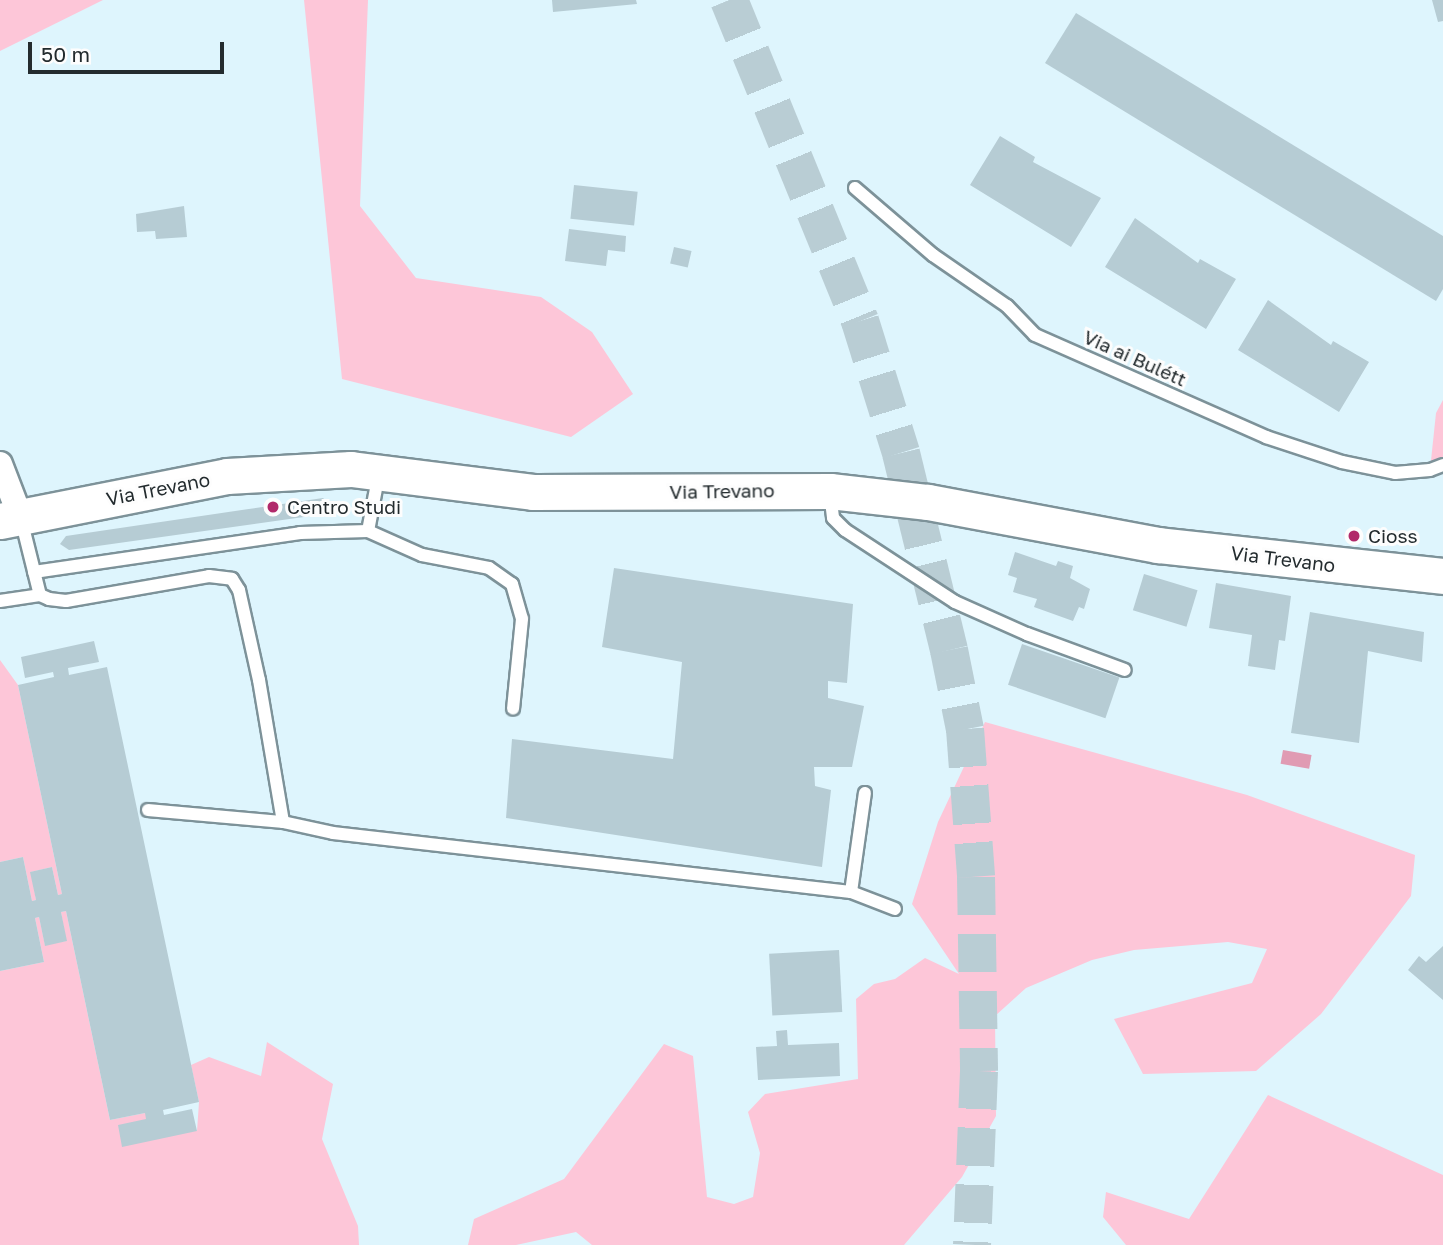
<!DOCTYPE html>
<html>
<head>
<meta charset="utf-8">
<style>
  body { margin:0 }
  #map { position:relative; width:1443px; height:1245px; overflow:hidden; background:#def5fd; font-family:"Golos Text",sans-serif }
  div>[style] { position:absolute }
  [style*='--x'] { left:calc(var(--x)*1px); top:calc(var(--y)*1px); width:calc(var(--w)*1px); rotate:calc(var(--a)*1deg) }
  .green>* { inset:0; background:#fdc6d8 }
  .water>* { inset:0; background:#e09bb3; transform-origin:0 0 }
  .building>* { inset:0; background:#b6ccd4; transform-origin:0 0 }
  .highway-tunnel>* { height:38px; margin-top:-19px; transform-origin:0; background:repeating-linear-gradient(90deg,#b9cdd4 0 38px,transparent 0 57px) }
  .roads { filter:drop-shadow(2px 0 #7d9299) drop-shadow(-2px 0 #7d9299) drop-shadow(0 2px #7d9299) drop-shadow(0 -2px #7d9299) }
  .lane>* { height:12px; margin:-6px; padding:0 6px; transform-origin:6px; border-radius:6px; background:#fff }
  .street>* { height:24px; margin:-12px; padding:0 12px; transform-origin:12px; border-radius:12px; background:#fff }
  .secondary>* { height:35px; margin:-17.5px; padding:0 17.5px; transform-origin:17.5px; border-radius:17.5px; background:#fff }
  .dots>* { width:19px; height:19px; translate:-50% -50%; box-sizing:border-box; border:4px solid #fdfdfd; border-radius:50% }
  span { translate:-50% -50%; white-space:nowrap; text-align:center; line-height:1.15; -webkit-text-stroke:6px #fdfdfd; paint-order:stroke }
  .street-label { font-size:19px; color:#232b2e }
  .poi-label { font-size:19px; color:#232b2e }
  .left { translate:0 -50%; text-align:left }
  .scale { position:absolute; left:28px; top:42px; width:196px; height:32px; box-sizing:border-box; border:4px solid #232b2e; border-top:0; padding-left:9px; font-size:21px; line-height:24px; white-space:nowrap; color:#232b2e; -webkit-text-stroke:5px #fdfdfd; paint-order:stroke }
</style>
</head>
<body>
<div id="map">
  <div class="green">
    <div style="clip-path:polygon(0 0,103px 0,0 51px)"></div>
    <div style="clip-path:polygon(304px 0,368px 0,360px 206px,416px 278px,541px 297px,592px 332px,633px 394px,571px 437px,342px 379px)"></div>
    <div style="clip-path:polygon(1443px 400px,1443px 465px,1430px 470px,1436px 413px)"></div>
    <div style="clip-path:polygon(0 660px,18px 685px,62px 894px,58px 895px,52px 867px,31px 872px,36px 900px,32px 901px,23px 857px,0 862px)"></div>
    <div style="clip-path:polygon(985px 722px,1247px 795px,1415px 855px,1411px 896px,1321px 1014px,1256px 1071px,1143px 1074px,1114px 1019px,1252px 983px,1267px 949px,1228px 942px,1134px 950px,1092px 960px,1026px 988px,995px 1016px,996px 1116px,962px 1177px,904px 1245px,592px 1245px,576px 1232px,516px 1245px,468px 1245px,474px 1219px,564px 1179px,664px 1044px,693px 1056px,707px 1197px,734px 1204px,753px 1197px,760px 1153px,748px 1112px,765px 1094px,858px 1079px,856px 999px,874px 984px,895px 979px,925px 958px,959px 974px,912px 904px,938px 822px)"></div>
    <div style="clip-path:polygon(66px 911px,110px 1120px,145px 1113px,197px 1131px,199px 1102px,191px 1065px,209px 1057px,261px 1076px,267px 1042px,333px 1084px,322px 1139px,358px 1226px,359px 1245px,0 1245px,0 971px,44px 962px,35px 918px,39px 917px,45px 945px,66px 941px,61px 912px)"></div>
    <div style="clip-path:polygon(1268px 1095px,1443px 1175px,1443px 1245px,1126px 1245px,1103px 1217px,1106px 1192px,1189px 1219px)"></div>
  </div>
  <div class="water">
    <div style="left:1283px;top:750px;width:29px;height:14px;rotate:10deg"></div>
  </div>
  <div class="building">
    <div style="clip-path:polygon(552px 0,636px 0,637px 4px,553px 12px)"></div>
    <div style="clip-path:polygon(1432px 0,1443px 0,1443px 21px,1438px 22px)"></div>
    <div style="clip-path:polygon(1076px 13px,1443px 236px,1443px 289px,1436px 301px,1045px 63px)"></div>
    <div style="clip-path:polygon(1000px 136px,1035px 157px,1033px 162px,1101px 198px,1071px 247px,970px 185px)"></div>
    <div style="left:574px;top:185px;width:64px;height:34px;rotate:6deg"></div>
    <div style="clip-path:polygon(184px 206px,187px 237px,156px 239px,155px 231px,137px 232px,136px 214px)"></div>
    <div style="clip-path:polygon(1135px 218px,1198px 263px,1200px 259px,1236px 279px,1206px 329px,1105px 267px)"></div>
    <div style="clip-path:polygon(569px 229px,626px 236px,625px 252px,608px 250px,606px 266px,565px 261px)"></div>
    <div style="left:674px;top:247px;width:18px;height:17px;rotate:13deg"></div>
    <div style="clip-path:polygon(1268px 300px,1331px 345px,1333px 341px,1369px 362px,1339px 412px,1238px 350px)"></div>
    <div style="clip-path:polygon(323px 498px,331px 506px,325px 514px,69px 550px,60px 544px,66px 536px)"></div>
    <div style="clip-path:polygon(1015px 552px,1056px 566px,1058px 561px,1073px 566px,1070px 578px,1090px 589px,1084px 609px,1079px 607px,1073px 621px,1034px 607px,1037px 599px,1013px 592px,1017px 578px,1008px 575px)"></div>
    <div style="clip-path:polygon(614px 568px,853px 604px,847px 683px,828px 681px,828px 698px,864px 706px,852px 767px,814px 767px,815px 786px,831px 790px,822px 867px,506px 818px,512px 739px,673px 759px,682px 662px,602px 647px)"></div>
    <div style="left:1144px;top:574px;width:56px;height:38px;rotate:17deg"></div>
    <div style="clip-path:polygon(1216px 583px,1291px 596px,1285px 641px,1279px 640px,1275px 670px,1248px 666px,1252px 635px,1209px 628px)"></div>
    <div style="clip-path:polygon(1310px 612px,1424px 632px,1422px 662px,1368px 651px,1359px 743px,1291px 733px)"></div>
    <div style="clip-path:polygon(94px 641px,99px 662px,68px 668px,69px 675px,107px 667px,199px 1102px,163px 1110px,164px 1115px,192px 1109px,197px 1131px,122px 1147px,118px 1125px,146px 1119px,145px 1113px,110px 1120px,66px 911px,61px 912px,67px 941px,45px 946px,39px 917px,35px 918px,44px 962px,0 971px,0 862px,23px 857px,32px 901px,36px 900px,30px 872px,52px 867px,58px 895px,62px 894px,18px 685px,54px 677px,53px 672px,25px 678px,21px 657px)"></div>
    <div style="left:1022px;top:644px;width:103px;height:43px;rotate:19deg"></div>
    <div style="clip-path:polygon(1443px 946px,1443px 1000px,1408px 970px,1419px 956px,1426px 962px)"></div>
    <div style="left:839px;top:950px;width:62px;height:70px;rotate:87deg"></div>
    <div style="clip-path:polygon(787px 1030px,788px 1045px,839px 1043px,840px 1076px,758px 1080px,756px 1047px,777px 1046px,776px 1031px)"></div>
  </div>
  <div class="highway-tunnel">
    <div style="--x:729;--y:0;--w:347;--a:67.8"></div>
    <div style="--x:860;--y:321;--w:138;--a:72.7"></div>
    <div style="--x:901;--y:453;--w:203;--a:76.3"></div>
    <div style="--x:949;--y:650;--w:81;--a:78.6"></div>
    <div style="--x:965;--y:729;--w:148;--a:85.7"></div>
    <div style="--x:976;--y:877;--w:194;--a:89.1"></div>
    <div style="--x:979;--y:1071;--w:174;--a:92.3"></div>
  </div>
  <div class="roads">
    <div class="lane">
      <div style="--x:855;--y:188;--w:103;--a:40.7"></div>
      <div style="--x:933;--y:255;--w:90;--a:34.6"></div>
      <div style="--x:1007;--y:306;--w:40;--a:46"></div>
      <div style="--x:1035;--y:335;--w:253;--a:23.8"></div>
      <div style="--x:1266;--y:437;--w:80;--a:18.2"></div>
      <div style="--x:1342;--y:462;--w:54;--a:11.7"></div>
      <div style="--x:1395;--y:473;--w:35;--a:-5"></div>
      <div style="--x:1430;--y:470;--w:14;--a:-21"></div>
      <div style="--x:830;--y:493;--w:25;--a:83"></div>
      <div style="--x:833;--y:518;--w:17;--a:45"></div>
      <div style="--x:845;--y:530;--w:131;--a:33.2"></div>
      <div style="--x:955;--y:602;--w:79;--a:24"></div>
      <div style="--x:1027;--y:634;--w:104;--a:20.2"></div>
      <div style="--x:21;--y:519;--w:78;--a:76"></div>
      <div style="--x:40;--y:595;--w:10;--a:24"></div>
      <div style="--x:49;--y:599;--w:17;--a:7"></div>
      <div style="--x:66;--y:601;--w:145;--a:-9.9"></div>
      <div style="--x:209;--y:576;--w:23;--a:7"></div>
      <div style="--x:232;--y:579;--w:13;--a:58"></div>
      <div style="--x:239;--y:590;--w:92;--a:77.5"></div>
      <div style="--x:259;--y:680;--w:144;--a:80.4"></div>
      <div style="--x:283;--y:822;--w:51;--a:12.4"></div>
      <div style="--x:333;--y:833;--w:521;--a:6.5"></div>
      <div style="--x:851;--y:892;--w:47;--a:21.1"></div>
      <div style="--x:368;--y:531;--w:59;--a:-79.3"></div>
      <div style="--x:34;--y:572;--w:269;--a:-8.3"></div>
      <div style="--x:300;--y:533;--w:68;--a:-1.7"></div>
      <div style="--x:368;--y:531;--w:59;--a:24"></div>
      <div style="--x:422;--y:555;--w:68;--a:11"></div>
      <div style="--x:489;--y:568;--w:28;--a:35"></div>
      <div style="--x:512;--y:584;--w:36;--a:74"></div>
      <div style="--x:522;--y:619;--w:90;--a:95.7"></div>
      <div style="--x:0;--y:601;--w:40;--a:-8.5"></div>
      <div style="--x:148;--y:810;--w:136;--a:5.1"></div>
      <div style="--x:851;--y:892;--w:100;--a:-82"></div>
    </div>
    <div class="street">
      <div style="--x:0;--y:464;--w:56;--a:69"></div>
    </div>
    <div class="secondary">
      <div style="--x:0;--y:521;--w:231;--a:-11.2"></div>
      <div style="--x:227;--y:476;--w:124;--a:-3.2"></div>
      <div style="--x:351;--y:469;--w:183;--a:7.2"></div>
      <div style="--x:533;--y:492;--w:297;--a:-0.2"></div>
      <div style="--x:830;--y:491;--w:99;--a:6.4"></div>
      <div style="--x:928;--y:502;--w:234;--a:10.6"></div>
      <div style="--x:1158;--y:545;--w:287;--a:6.2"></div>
    </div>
  </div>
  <div class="dots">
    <div style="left:273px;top:507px;background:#b1296a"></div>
    <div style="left:1354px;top:536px;background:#b1296a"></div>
  </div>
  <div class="street-label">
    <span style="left:1135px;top:358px;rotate:24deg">Via ai Bulétt</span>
    <span style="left:158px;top:489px;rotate:-11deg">Via Trevano</span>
    <span style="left:722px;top:491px;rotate:-1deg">Via Trevano</span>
    <span style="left:1283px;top:559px;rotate:7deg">Via Trevano</span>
  </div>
  <div class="poi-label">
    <span class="left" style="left:287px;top:507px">Centro Studi</span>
    <span class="left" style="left:1368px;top:536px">Cioss</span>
  </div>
  <div class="scale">50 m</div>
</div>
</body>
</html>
